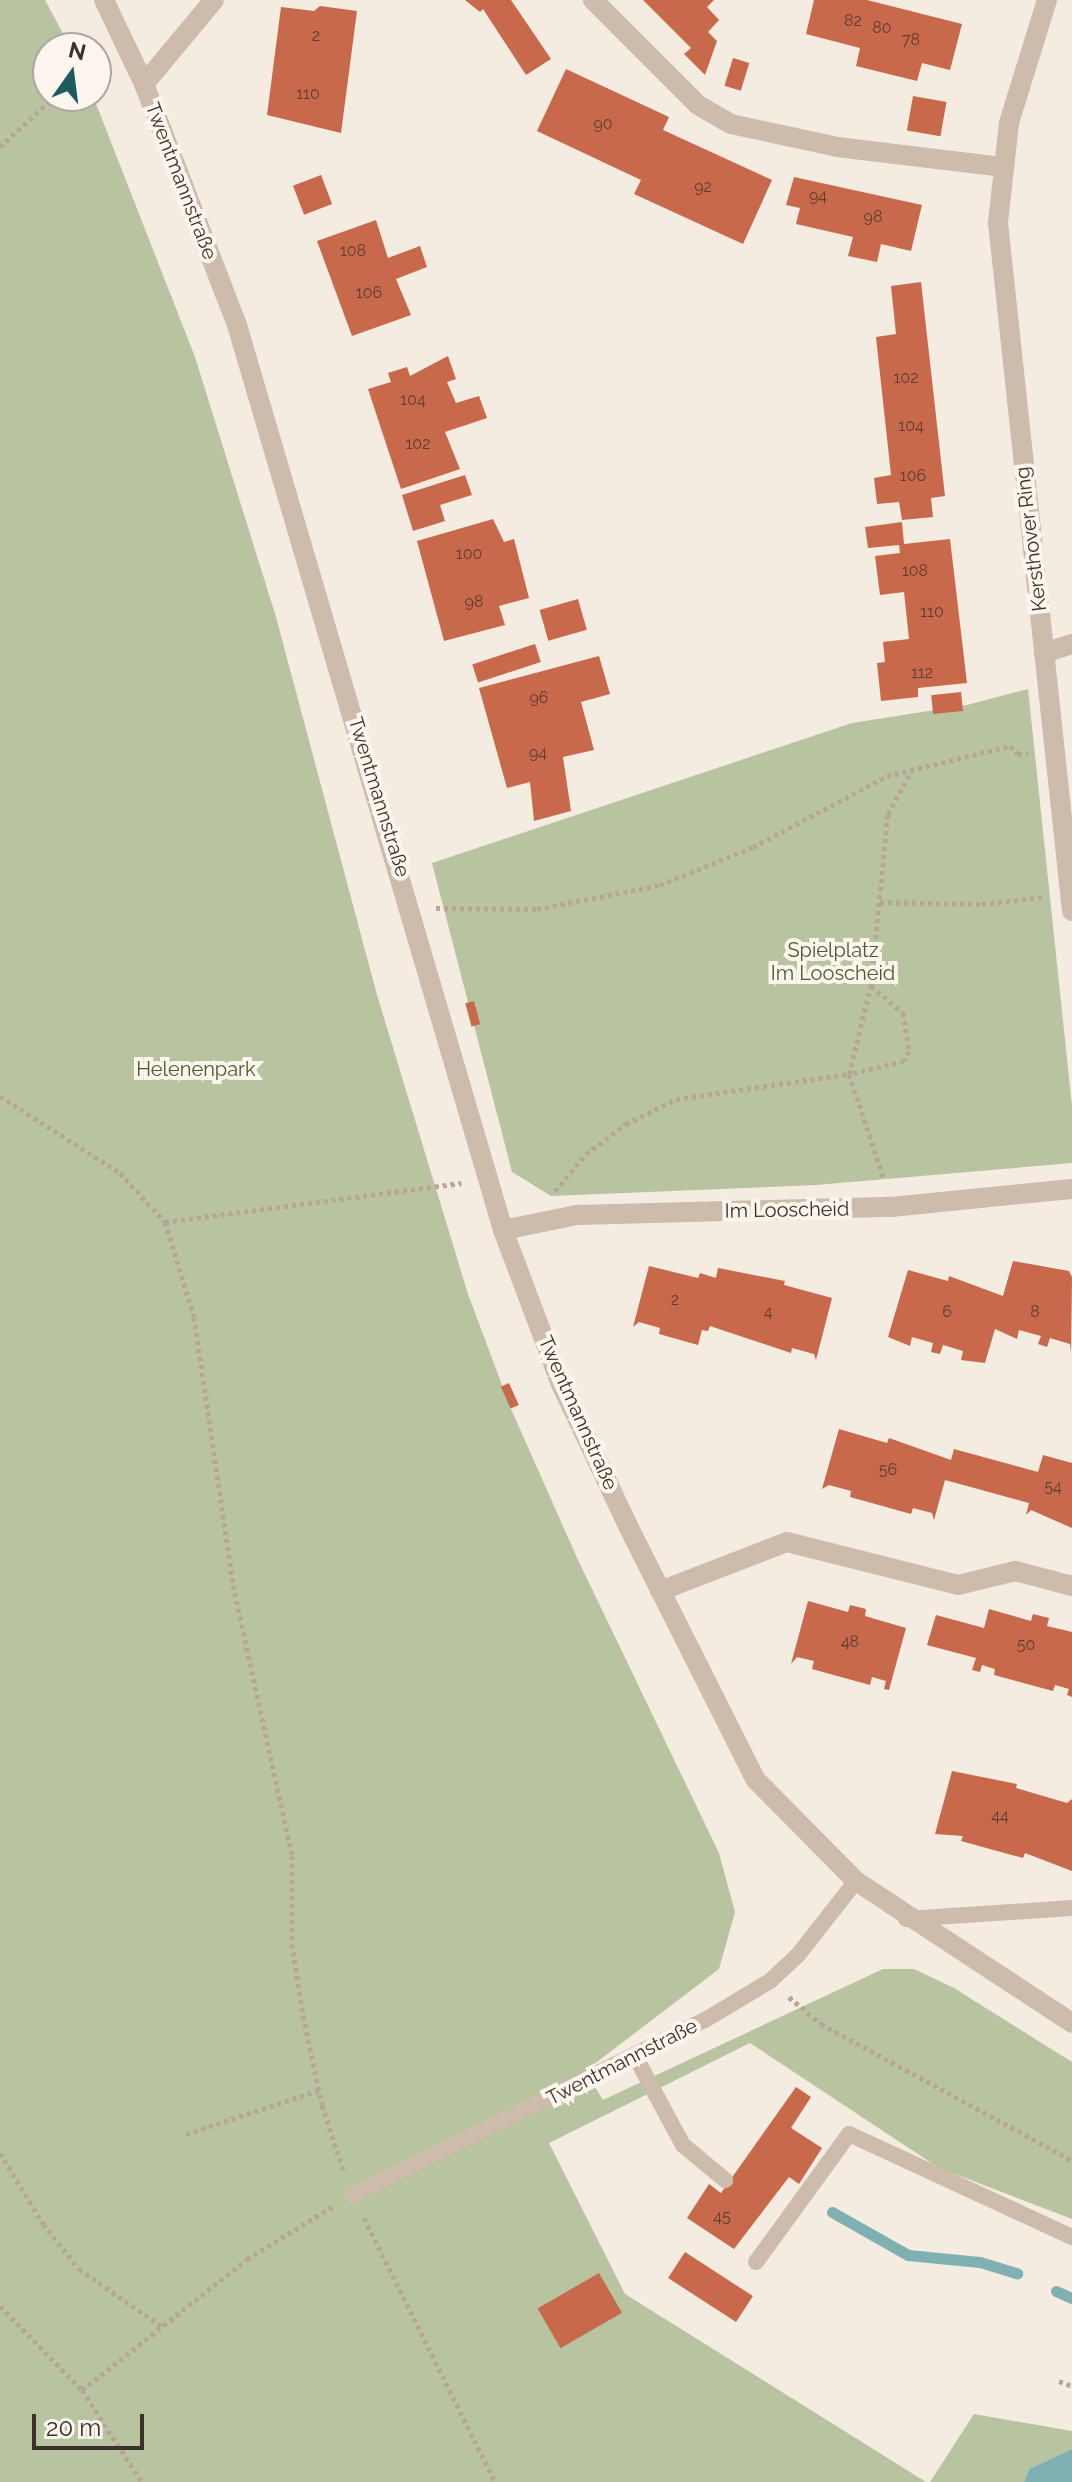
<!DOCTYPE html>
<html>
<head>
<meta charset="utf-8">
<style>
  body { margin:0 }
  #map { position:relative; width:1072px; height:2482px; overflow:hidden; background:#f4ebe1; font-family:Raleway,sans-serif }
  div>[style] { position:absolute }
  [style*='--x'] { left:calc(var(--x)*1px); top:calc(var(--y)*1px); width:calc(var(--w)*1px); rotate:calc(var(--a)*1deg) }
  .green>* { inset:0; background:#b8c4a0 }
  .water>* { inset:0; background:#7fb0b2 }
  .stream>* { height:11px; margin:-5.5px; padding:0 5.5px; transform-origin:5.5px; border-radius:5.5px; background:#7fb0b2 }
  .building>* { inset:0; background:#c8694b; transform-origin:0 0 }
  .path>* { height:5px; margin-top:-2.5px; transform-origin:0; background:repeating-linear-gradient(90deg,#b9a596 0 4px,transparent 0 8px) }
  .service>* { height:16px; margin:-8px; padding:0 8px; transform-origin:8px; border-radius:8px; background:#cdbbac }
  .minor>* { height:20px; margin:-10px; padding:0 10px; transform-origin:10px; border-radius:10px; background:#cdbbac }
  .tertiary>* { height:20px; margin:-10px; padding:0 10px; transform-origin:10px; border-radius:10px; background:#cdbbac }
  span { translate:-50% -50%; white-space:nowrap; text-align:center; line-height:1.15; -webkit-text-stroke:8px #fbf5ee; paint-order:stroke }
  .number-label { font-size:16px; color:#5e3e33 }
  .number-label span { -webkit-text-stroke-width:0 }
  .street-label { font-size:20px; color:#3b302b }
  .park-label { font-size:20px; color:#4a5a2e }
  .north { position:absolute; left:32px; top:32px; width:80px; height:80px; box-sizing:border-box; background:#fbf5ee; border:2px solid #aea6a0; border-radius:50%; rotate:14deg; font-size:22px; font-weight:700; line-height:32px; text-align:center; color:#3b302b }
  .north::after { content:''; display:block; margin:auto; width:28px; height:36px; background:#1f5a5e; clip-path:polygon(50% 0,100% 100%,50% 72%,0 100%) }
  .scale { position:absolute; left:32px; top:2414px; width:112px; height:36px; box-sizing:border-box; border:4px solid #3b302b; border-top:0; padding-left:10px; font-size:24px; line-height:28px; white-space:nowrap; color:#3b302b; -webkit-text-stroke:6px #fbf5ee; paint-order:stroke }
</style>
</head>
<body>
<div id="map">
  <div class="green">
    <div style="clip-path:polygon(0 0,45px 0,71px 48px,48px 48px,48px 96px,93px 96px,195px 357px,276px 617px,377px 995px,468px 1294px,511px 1409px,578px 1560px,719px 1853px,735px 1912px,719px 1969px,585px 2071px,603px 2100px,883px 1969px,914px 1969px,954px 1988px,1072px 2062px,1072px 2219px,939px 2168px,750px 2043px,549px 2143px,625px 2294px,926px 2482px,0 2482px)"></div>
    <div style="clip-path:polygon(1028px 689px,1072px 1106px,1072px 1163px,816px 1185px,551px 1196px,512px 1172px,432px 863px,852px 723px,967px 705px)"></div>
    <div style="clip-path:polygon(974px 2414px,1072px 2431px,1072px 2449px,1029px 2469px,1024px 2482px,930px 2482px)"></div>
  </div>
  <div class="water">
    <div style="clip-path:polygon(1072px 2449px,1072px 2482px,1024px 2482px,1029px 2469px)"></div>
  </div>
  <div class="stream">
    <div style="--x:832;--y:2212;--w:87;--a:29.5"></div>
    <div style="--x:908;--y:2255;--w:72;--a:5.6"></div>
    <div style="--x:980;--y:2262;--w:39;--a:17"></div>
    <div style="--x:1056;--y:2291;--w:17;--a:24"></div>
  </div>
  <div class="building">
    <div style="clip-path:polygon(465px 0,511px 0,551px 59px,526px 75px,483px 9px,480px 12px)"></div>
    <div style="clip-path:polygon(643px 0,714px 0,707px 7px,719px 20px,708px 32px,717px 41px,705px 75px,684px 54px,691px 48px)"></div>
    <div style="clip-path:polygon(814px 0,867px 0,962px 24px,950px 70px,922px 63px,917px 81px,856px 66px,860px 48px,806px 34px)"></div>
    <div style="clip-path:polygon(320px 6px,357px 11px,341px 133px,267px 115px,281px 7px,314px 11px)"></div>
    <div style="left:733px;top:58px;width:17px;height:29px;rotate:17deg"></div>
    <div style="clip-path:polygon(566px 69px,669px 117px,663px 130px,772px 180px,743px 244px,634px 194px,641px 180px,537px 131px)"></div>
    <div style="left:913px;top:96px;width:34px;height:35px;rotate:10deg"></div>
    <div style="left:321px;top:175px;width:31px;height:30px;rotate:69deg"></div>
    <div style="clip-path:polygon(794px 177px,922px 205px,911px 251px,881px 244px,877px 262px,848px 256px,853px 237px,796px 224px,800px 208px,786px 205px)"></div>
    <div style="clip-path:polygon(376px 220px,388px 258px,420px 246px,427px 267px,396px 279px,411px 315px,352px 336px,317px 241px)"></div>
    <div style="clip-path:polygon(921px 282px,945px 496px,931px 498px,933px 517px,902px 520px,899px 502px,877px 504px,874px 478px,891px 475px,876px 337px,896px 334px,891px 286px)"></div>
    <div style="clip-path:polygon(448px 356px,456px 379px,447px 382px,456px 403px,479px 396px,487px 418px,445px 432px,460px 469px,401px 489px,368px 389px,391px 382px,388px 373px,407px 367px,410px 376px)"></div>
    <div style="clip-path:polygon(465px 475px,472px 495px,440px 505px,445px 521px,413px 531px,402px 495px)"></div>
    <div style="clip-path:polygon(493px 519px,504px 542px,514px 539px,529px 598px,499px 606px,505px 625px,444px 641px,417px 541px)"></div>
    <div style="clip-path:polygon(902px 522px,904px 544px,950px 539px,967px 683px,918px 688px,918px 697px,881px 701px,877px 663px,885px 662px,883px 642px,909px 639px,904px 592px,880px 595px,875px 556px,900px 553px,899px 545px,868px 548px,865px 527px)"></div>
    <div style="left:578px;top:599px;width:32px;height:40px;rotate:74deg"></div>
    <div style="left:535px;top:644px;width:19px;height:66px;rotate:72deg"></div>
    <div style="clip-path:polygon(599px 656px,610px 694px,581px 702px,594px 750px,563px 757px,571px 811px,534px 821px,530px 782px,507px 788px,479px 688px)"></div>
    <div style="left:961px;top:692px;width:19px;height:30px;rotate:84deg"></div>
    <div style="left:474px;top:1001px;width:24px;height:9px;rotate:75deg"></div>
    <div style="clip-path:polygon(1013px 1261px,1069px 1271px,1072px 1277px,1071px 1353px,1070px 1344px,1050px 1338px,1047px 1347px,1038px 1344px,1041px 1336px,1019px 1330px,1017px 1339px,995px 1329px,985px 1363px,961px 1360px,963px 1351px,943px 1345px,940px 1354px,931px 1352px,933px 1343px,912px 1337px,910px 1346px,888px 1337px,908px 1270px,948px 1281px,949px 1276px,1003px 1296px)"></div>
    <div style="clip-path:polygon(649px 1266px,698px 1278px,700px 1273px,716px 1278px,718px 1268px,785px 1281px,784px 1285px,832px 1298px,816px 1360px,814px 1354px,792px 1348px,791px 1353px,710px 1326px,708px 1331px,702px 1330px,698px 1345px,659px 1334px,660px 1328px,639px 1322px,633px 1327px)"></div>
    <div style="left:509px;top:1383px;width:24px;height:9px;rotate:66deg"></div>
    <div style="clip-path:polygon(839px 1429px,887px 1443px,889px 1438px,951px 1460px,954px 1449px,1038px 1472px,1043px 1455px,1072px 1463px,1072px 1528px,1031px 1510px,1026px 1515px,1029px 1503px,945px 1480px,934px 1520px,932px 1513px,913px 1508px,911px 1514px,850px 1497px,851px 1491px,829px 1485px,822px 1489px)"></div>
    <div style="clip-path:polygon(808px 1601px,848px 1612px,850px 1605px,866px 1609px,865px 1616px,906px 1628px,889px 1690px,884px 1689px,886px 1681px,872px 1677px,870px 1685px,812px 1669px,814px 1661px,797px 1657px,791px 1664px)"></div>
    <div style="clip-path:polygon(989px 1609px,1031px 1621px,1033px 1614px,1049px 1618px,1047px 1626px,1072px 1632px,1072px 1697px,1067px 1695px,1069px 1689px,1055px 1685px,1053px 1691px,994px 1675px,995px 1669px,982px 1665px,980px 1672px,972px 1670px,976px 1658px,927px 1645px,936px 1615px,984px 1628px)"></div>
    <div style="clip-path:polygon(952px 1771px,1017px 1784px,1016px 1788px,1067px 1803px,1072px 1799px,1072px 1871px,1025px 1853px,1023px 1858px,961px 1841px,963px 1836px,935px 1834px)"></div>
    <div style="clip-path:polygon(796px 2087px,811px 2097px,791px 2128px,822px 2148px,799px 2184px,789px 2177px,734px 2249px,687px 2218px,709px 2184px,721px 2193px)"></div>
    <div style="left:685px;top:2252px;width:81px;height:31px;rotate:33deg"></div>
    <div style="left:599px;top:2273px;width:46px;height:71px;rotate:60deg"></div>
  </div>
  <div class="path">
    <div style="--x:0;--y:147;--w:75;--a:-42.8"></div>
    <div style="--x:880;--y:902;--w:102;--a:1.1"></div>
    <div style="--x:982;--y:904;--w:61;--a:-6.5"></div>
    <div style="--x:436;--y:908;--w:101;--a:0.6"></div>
    <div style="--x:537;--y:909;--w:125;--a:-11"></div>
    <div style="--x:660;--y:885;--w:100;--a:-22.2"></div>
    <div style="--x:753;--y:847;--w:152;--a:-27.9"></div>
    <div style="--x:887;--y:776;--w:127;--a:-13.7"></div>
    <div style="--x:1010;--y:746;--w:11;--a:45"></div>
    <div style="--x:1018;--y:754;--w:10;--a:0"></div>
    <div style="--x:871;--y:986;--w:42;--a:40.2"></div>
    <div style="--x:903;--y:1013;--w:38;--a:81"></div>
    <div style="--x:909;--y:1051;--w:11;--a:117"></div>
    <div style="--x:904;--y:1061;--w:57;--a:166.7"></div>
    <div style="--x:849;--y:1074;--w:111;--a:71.6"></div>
    <div style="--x:0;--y:1096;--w:143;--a:32.7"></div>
    <div style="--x:120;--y:1173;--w:67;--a:47.4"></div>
    <div style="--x:165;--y:1222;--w:99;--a:73"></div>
    <div style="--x:194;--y:1317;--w:271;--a:81.7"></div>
    <div style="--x:233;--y:1585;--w:277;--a:77.7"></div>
    <div style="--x:292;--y:1856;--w:88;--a:90"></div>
    <div style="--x:292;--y:1944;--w:73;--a:81.3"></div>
    <div style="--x:303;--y:2016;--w:91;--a:77.9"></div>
    <div style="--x:322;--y:2105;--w:71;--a:71.8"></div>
    <div style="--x:555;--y:1191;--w:48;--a:-50"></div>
    <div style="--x:586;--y:1154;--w:50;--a:-36.9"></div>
    <div style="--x:626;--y:1124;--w:56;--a:-26.6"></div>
    <div style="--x:676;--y:1099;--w:175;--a:-8.2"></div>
    <div style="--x:849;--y:1074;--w:91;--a:-76"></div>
    <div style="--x:871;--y:986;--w:173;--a:-84.4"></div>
    <div style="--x:888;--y:814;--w:50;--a:-61.4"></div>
    <div style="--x:165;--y:1222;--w:299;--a:-7.5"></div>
    <div style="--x:789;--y:1997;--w:42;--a:40.2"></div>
    <div style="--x:821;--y:2024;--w:285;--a:28.5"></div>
    <div style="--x:186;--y:2134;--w:140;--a:-18.3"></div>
    <div style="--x:0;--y:2153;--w:83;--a:58.8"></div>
    <div style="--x:43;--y:2224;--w:58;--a:51.3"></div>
    <div style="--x:79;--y:2269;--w:100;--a:34.8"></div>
    <div style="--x:364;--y:2218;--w:295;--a:63.6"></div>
    <div style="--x:0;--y:2306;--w:117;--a:45.7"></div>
    <div style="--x:82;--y:2390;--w:211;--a:-38.4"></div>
    <div style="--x:247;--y:2259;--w:100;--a:-31.5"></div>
    <div style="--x:1059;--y:2381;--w:14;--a:21"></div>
    <div style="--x:82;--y:2390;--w:110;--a:56.9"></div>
  </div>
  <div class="service">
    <div style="--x:906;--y:1919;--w:166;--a:-3.8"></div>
    <div style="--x:635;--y:2056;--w:101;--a:61.7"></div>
    <div style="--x:683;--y:2145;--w:55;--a:39.8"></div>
    <div style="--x:352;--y:2195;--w:394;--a:-26.4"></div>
    <div style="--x:705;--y:2020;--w:76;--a:-31"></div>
    <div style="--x:770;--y:1981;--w:38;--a:-43"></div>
    <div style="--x:798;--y:1955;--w:94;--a:-51.9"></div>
    <div style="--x:756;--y:2262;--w:158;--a:-54"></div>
    <div style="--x:849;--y:2134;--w:246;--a:24.8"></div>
  </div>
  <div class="minor">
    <div style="--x:593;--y:0;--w:148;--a:45"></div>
    <div style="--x:698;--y:105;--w:38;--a:30"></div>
    <div style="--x:731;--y:124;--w:108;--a:12.2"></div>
    <div style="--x:837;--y:147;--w:166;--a:6.9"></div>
    <div style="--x:1047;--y:0;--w:129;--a:107.2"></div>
    <div style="--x:1009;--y:123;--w:101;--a:96.3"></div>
    <div style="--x:998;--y:223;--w:692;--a:83.86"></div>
    <div style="--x:144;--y:84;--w:109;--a:-50.2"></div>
    <div style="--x:1044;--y:653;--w:29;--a:-18"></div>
    <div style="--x:503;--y:1230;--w:76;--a:-11.5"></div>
    <div style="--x:577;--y:1215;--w:314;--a:-1.5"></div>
    <div style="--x:891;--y:1207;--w:182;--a:-5.7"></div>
    <div style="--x:660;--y:1591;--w:136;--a:-21.1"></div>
    <div style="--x:787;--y:1542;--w:176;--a:14.1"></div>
    <div style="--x:958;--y:1585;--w:59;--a:-13.8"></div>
    <div style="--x:1015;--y:1571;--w:59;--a:14.7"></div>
  </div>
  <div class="tertiary">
    <div style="--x:104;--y:0;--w:93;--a:64.5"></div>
    <div style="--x:144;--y:84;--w:258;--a:68.9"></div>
    <div style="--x:237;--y:325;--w:943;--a:73.62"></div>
    <div style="--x:503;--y:1230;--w:165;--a:69.4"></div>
    <div style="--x:561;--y:1384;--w:157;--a:64.7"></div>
    <div style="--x:628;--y:1526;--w:284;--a:63.3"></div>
    <div style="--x:756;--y:1780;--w:142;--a:45.3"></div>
    <div style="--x:856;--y:1881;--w:258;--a:33.3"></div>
  </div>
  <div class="number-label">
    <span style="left:853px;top:21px">82</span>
    <span style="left:882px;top:28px">80</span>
    <span style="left:316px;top:36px">2</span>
    <span style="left:911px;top:40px">78</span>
    <span style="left:308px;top:94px">110</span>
    <span style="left:603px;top:124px">90</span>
    <span style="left:703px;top:187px">92</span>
    <span style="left:818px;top:196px">94</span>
    <span style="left:873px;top:217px">98</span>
    <span style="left:353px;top:251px">108</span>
    <span style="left:369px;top:293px">106</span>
    <span style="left:906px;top:378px">102</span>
    <span style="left:413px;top:400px">104</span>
    <span style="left:911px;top:426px">104</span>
    <span style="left:418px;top:444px">102</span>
    <span style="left:913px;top:476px">106</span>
    <span style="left:469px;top:554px">100</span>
    <span style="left:915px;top:571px">108</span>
    <span style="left:474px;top:602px">98</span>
    <span style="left:932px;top:612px">110</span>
    <span style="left:922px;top:673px">112</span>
    <span style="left:539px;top:698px">96</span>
    <span style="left:538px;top:753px">94</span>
    <span style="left:675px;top:1300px">2</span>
    <span style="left:768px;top:1312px">4</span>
    <span style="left:947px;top:1312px">6</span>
    <span style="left:1035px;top:1312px">8</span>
    <span style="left:888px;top:1470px">56</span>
    <span style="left:1053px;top:1487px">54</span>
    <span style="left:850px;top:1642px">48</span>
    <span style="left:1026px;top:1645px">50</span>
    <span style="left:1000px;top:1816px">44</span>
    <span style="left:722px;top:2217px">45</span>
  </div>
  <div class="street-label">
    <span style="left:181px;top:181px;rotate:69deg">Twentmannstraße</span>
    <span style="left:1031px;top:539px;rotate:-97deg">Kersthover Ring</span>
    <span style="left:379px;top:797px;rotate:73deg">Twentmannstraße</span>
    <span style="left:787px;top:1210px;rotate:-1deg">Im Looscheid</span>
    <span style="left:578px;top:1413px;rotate:66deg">Twentmannstraße</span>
    <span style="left:622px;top:2062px;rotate:-27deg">Twentmannstraße</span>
  </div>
  <div class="park-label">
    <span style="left:833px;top:962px">Spielplatz<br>Im Looscheid</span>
    <span style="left:196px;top:1069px">Helenenpark</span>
  </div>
  <div class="north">N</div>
  <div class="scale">20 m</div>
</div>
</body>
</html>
